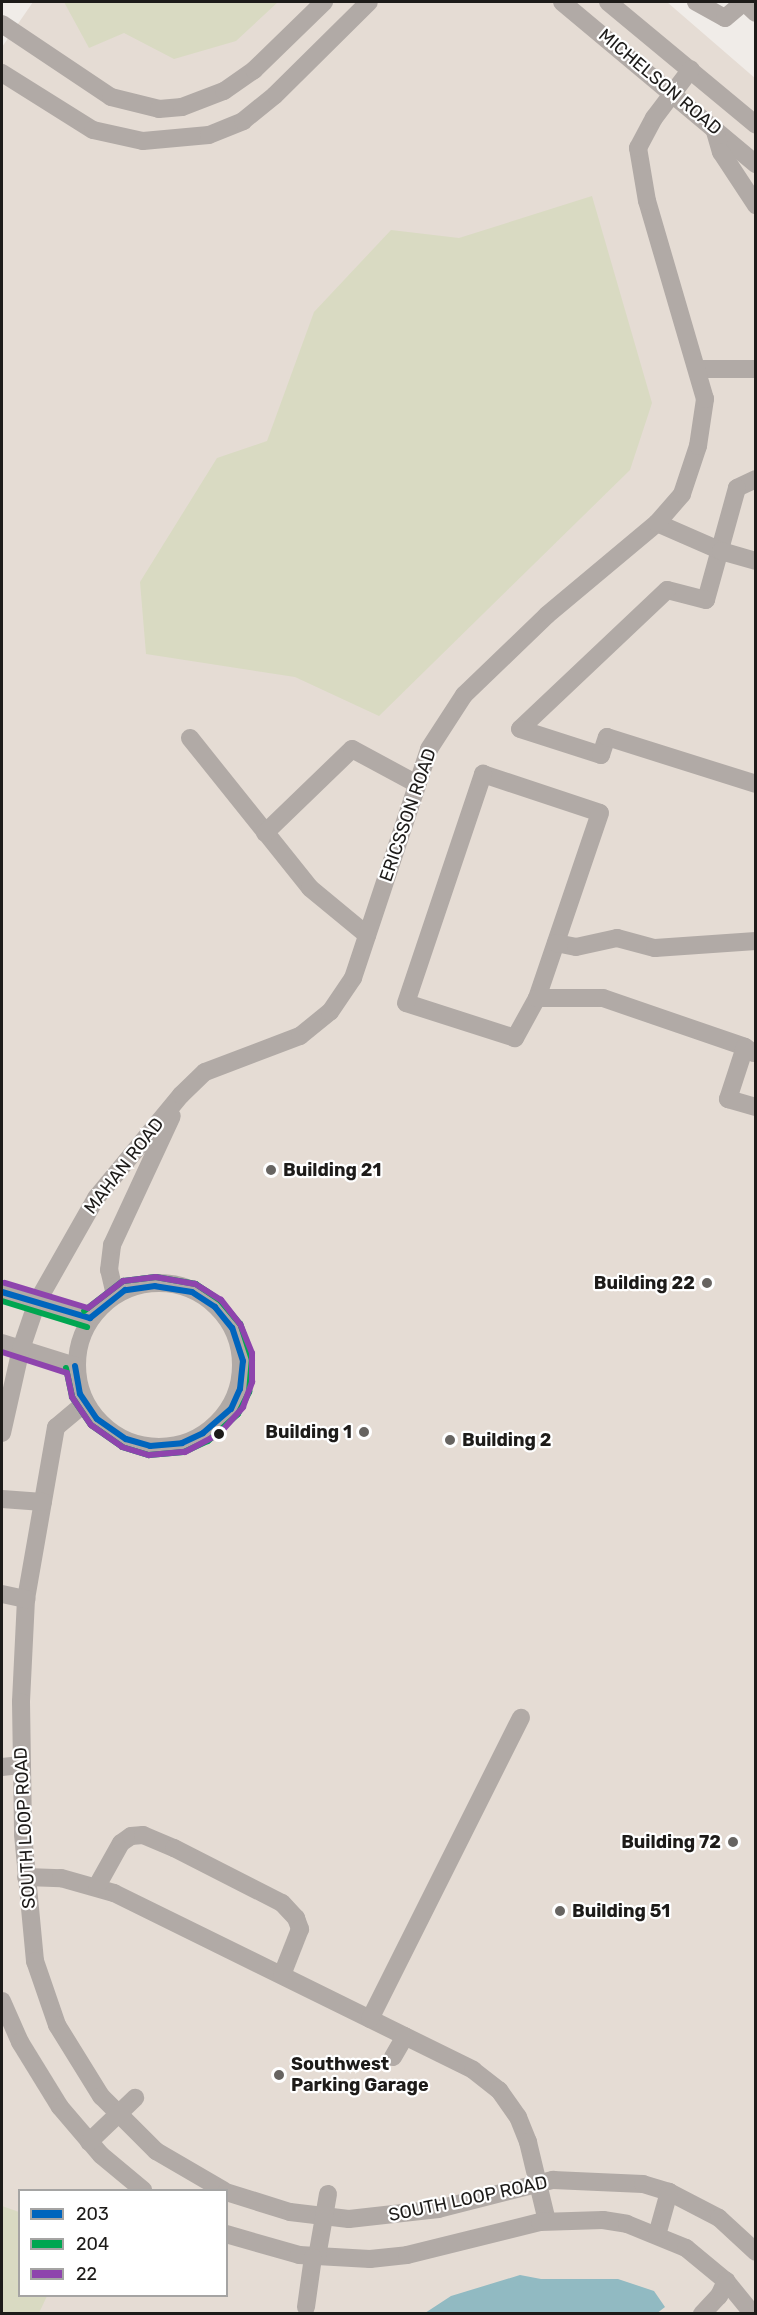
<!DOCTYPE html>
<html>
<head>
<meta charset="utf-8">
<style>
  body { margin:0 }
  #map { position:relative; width:757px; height:2315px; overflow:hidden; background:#f0ece8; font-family:Rubik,sans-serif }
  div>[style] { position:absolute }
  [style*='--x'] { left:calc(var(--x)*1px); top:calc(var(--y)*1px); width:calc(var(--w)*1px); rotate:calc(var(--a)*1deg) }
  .built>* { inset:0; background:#e5dcd4 }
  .green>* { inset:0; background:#d9dac2 }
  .water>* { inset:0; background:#91bac2 }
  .minor>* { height:18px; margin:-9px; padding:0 9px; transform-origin:9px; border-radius:9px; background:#b1aaa6 }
  .minor>.ring { margin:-9px; padding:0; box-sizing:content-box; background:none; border:18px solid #b1aaa6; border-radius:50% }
  .bus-1>* { height:6px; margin:-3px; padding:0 3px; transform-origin:3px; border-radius:3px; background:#0065bd }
  .bus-2>* { height:6px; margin:-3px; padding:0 3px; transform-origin:3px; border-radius:3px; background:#00a651 }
  .bus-3>* { height:6px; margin:-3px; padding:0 3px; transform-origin:3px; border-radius:3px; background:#8e44ad }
  .dots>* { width:16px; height:16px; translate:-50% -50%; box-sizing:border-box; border:3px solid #fff; border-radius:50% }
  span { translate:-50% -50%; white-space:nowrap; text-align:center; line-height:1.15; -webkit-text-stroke:4.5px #fff; paint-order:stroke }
  .street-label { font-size:18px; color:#1d1b19 }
  .poi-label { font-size:18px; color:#1d1b19; font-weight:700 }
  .left { translate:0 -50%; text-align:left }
  .right { translate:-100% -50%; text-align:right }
  .frame { position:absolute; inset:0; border:3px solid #1d1b19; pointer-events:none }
  .legend { position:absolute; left:18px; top:2189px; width:210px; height:108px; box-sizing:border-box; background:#fff; border:2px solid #a5a4a3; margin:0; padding:8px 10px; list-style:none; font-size:18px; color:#1d1b19 }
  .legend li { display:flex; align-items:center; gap:12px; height:30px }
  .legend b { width:30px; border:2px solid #a5a4a3 }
</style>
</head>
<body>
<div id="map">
  <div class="built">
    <div style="clip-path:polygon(evenodd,33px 2px,667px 2px,756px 79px,755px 2313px,2px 2314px,2px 47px,33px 2px,20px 2190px,226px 2190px,226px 2296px,20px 2296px,20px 2190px)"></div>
  </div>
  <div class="green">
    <div style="clip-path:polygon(64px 2px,278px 2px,236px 41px,174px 59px,124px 33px,89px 48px)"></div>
    <div style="clip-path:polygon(592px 196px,652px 403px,630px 470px,379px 716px,295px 677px,146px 654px,140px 582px,217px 458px,267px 441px,314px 312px,391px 230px,459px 238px)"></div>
    <div style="clip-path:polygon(2px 2206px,19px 2212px,20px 2296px,47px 2296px,39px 2313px,2px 2313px)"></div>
  </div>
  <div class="water">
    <div style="clip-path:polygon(520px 2275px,541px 2279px,618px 2279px,654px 2291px,665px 2307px,656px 2314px,425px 2313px,451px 2296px)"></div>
  </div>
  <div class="minor">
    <div style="--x:562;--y:2;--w:253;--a:39.9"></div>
    <div style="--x:608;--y:2;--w:192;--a:39.7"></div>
    <div style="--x:696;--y:2;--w:33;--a:29"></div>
    <div style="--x:725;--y:18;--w:25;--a:-40"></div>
    <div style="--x:744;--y:2;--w:16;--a:43"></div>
    <div style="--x:2;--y:24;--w:131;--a:33.8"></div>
    <div style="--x:111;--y:97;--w:49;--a:14"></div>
    <div style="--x:159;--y:109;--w:23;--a:-5"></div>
    <div style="--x:182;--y:107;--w:45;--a:-20.9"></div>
    <div style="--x:224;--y:91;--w:37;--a:-35"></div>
    <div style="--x:254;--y:70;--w:98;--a:-44.2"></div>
    <div style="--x:2;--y:73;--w:107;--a:32.1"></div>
    <div style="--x:93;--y:130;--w:51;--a:12.4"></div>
    <div style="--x:143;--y:141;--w:66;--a:-5.2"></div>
    <div style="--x:209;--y:135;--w:37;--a:-22"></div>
    <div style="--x:243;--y:121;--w:41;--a:-39.1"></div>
    <div style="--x:275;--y:95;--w:132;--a:-44.7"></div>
    <div style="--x:714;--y:128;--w:25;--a:74"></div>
    <div style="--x:721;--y:152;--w:64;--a:56.6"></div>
    <div style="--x:697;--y:369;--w:59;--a:0"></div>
    <div style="--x:756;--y:479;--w:21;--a:155"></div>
    <div style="--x:737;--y:488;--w:116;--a:105.5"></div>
    <div style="--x:706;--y:600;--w:40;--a:-165.6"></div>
    <div style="--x:667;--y:590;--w:202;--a:136.6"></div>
    <div style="--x:520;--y:729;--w:85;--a:17.8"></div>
    <div style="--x:601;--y:755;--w:19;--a:-72"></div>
    <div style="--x:607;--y:737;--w:156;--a:17.5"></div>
    <div style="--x:657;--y:523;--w:70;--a:23.6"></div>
    <div style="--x:721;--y:551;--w:36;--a:16"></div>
    <div style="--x:190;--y:738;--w:192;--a:51.3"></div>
    <div style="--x:310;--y:888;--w:74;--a:39.5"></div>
    <div style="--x:483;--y:774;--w:123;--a:18.4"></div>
    <div style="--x:600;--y:813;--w:195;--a:108.8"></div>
    <div style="--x:537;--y:998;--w:46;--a:118.8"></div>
    <div style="--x:515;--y:1038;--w:114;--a:-162.2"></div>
    <div style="--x:406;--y:1003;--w:242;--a:-71.4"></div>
    <div style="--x:265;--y:833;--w:121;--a:-44"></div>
    <div style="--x:352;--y:749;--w:74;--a:28.3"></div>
    <div style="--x:556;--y:943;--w:20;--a:11"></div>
    <div style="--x:576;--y:947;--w:42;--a:-12.4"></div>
    <div style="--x:617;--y:938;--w:39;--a:15"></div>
    <div style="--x:655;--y:948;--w:101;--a:-4"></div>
    <div style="--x:537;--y:998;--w:66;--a:0"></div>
    <div style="--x:603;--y:998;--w:150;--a:19"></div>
    <div style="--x:754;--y:1053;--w:11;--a:-146"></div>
    <div style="--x:745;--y:1047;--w:55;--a:108.1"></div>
    <div style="--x:728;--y:1099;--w:29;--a:16"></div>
    <div class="ring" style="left:77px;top:1283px;width:146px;height:146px"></div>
    <div style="--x:2;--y:1292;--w:92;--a:16.5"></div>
    <div style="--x:115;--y:1295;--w:26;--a:-103"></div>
    <div style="--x:109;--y:1270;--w:25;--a:-83"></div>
    <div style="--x:112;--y:1245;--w:142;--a:-65.1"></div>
    <div style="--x:2;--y:1343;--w:77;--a:17.5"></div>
    <div style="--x:85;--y:1403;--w:38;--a:140"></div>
    <div style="--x:56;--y:1427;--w:175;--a:99.9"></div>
    <div style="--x:26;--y:1599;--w:103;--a:92.8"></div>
    <div style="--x:21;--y:1702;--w:132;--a:89.1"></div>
    <div style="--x:23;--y:1834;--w:128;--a:84.6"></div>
    <div style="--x:35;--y:1961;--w:68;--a:71"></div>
    <div style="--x:57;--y:2025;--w:84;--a:58.2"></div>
    <div style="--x:101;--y:2096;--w:78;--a:45"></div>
    <div style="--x:156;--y:2151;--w:78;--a:30.2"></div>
    <div style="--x:2;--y:1433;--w:86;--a:-77.3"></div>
    <div style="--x:21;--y:1349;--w:50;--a:-71.2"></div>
    <div style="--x:37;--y:1302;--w:120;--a:-60.4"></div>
    <div style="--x:96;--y:1198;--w:134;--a:-50.5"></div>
    <div style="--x:181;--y:1095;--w:33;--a:-44"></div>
    <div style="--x:205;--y:1072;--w:102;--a:-20.8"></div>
    <div style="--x:300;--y:1036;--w:38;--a:-39"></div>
    <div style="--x:330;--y:1012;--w:41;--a:-55.9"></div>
    <div style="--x:353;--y:978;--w:241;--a:-71.6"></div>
    <div style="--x:429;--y:749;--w:64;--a:-57.1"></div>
    <div style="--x:464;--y:695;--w:115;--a:-43.9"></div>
    <div style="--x:547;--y:615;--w:143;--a:-39.9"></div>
    <div style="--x:657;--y:523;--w:38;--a:-49"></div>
    <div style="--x:682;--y:494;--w:51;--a:-71.6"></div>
    <div style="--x:698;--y:446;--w:48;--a:-81.5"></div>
    <div style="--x:705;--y:399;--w:206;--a:-106.3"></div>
    <div style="--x:647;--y:201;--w:54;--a:-99.6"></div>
    <div style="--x:638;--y:148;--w:34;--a:-62"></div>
    <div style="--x:654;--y:118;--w:61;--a:-52.9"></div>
    <div style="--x:2;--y:1499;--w:41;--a:4.2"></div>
    <div style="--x:2;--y:1594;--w:25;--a:12"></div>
    <div style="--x:2;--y:1767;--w:20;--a:-6"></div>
    <div style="--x:26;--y:1877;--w:35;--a:2"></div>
    <div style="--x:61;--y:1878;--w:55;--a:15.8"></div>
    <div style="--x:114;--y:1893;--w:400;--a:26.2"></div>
    <div style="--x:473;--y:2070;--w:33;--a:38"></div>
    <div style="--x:499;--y:2090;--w:33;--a:55"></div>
    <div style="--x:518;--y:2117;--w:27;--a:68"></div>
    <div style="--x:528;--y:2142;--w:81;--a:76.5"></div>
    <div style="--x:97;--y:1886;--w:49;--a:-60.8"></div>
    <div style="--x:121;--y:1843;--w:12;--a:-35"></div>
    <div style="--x:131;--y:1836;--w:12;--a:-5"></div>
    <div style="--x:143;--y:1835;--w:34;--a:23"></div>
    <div style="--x:174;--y:1848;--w:121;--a:27"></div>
    <div style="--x:282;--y:1903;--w:21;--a:47"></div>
    <div style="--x:296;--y:1918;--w:12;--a:70"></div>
    <div style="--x:300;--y:1929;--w:49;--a:111.4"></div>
    <div style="--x:2;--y:2001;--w:45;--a:66.3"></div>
    <div style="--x:20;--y:2042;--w:76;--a:58.4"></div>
    <div style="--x:60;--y:2107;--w:63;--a:49.5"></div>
    <div style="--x:101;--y:2155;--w:55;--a:39.8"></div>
    <div style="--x:370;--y:2019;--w:337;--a:-63.4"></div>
    <div style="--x:393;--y:2057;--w:24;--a:-60"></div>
    <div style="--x:89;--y:2142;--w:64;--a:-43.7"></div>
    <div style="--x:226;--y:2192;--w:67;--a:17.4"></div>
    <div style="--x:290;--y:2212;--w:59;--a:6.8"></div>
    <div style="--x:349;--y:2219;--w:90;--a:-6.4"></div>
    <div style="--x:438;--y:2209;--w:119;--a:-14.2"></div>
    <div style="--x:553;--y:2180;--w:90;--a:2.5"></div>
    <div style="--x:643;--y:2184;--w:27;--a:17"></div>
    <div style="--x:669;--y:2192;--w:56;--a:27.5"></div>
    <div style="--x:719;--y:2218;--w:50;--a:42.6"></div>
    <div style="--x:226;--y:2234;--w:76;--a:16"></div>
    <div style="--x:299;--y:2255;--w:71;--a:3.2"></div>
    <div style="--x:370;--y:2259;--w:37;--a:-6"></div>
    <div style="--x:407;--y:2255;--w:137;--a:-13.9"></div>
    <div style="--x:540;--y:2222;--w:63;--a:-1.8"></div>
    <div style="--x:603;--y:2220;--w:24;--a:9"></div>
    <div style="--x:627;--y:2224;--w:64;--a:22.1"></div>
    <div style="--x:686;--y:2248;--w:52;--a:39.5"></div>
    <div style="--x:726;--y:2281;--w:43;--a:50.7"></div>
    <div style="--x:657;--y:2235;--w:45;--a:-74.4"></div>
    <div style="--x:317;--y:2257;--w:64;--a:-80.1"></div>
    <div style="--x:306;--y:2307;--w:50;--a:-82"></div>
    <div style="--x:702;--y:2314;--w:25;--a:-47"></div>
    <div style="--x:719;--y:2296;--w:17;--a:-65"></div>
  </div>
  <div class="bus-1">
    <div style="--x:2;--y:1292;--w:92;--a:16.5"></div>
    <div style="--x:75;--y:1366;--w:28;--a:80"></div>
    <div style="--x:80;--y:1394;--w:30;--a:56"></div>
    <div style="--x:97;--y:1419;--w:35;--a:35"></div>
    <div style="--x:126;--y:1439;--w:25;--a:16"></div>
    <div style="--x:150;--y:1446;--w:32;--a:-5"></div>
    <div style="--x:182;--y:1443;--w:23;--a:-25"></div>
    <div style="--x:203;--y:1433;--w:37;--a:-41"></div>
    <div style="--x:231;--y:1409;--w:22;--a:-66"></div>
    <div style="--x:240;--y:1389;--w:28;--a:-84"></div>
    <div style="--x:243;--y:1361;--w:35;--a:-108"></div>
    <div style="--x:232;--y:1328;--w:27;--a:-129"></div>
    <div style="--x:215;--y:1307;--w:27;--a:-147"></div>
    <div style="--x:192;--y:1292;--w:37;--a:-171"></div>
    <div style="--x:155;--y:1286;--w:30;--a:172"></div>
    <div style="--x:125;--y:1290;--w:45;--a:141.3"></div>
  </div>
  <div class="bus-2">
    <div style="--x:2;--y:1301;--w:89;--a:17"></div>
    <div style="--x:66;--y:1368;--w:30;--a:78"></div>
    <div style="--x:72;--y:1397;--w:34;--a:56"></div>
    <div style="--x:91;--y:1425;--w:38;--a:35"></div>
    <div style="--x:122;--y:1447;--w:28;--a:17"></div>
    <div style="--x:149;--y:1455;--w:35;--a:-5"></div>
    <div style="--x:184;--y:1452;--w:26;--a:-25"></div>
    <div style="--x:208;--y:1441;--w:40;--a:-42"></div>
    <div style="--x:238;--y:1414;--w:25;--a:-63"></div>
    <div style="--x:249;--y:1392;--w:32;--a:-85"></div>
    <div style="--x:252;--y:1360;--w:38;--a:-108"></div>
    <div style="--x:240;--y:1324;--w:30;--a:-130"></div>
    <div style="--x:221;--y:1301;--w:30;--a:-146"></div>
    <div style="--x:196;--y:1284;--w:41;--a:-170.1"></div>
    <div style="--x:156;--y:1277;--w:33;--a:173"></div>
    <div style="--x:123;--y:1281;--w:49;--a:142.4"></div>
  </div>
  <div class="bus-3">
    <div style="--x:2;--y:1352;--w:68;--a:17.9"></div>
    <div style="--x:67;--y:1373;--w:25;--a:78"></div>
    <div style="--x:72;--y:1397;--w:34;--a:56"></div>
    <div style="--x:91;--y:1425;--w:38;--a:35"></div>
    <div style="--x:122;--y:1447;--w:28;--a:17"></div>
    <div style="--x:149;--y:1455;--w:36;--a:-5"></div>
    <div style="--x:185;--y:1452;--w:38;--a:-28"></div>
    <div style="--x:219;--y:1434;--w:36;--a:-48"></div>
    <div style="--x:243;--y:1407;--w:27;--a:-70"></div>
    <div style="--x:252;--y:1382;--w:29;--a:-90"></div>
    <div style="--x:252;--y:1353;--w:31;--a:-112"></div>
    <div style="--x:240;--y:1324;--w:31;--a:-128"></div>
    <div style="--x:221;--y:1300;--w:31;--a:-148"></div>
    <div style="--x:195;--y:1284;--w:40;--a:-170"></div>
    <div style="--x:156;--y:1277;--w:33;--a:173"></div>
    <div style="--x:123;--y:1281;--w:44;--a:142.4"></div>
    <div style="--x:88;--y:1308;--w:87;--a:-163.2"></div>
  </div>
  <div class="dots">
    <div style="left:271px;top:1170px;background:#676461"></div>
    <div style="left:707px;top:1283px;background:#676461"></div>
    <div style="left:364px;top:1432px;background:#676461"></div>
    <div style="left:219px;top:1434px;background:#1d1b19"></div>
    <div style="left:450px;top:1440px;background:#676461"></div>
    <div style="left:733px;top:1842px;background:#676461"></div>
    <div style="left:560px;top:1911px;background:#676461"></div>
    <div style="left:279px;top:2075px;background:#676461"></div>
  </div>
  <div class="street-label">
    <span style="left:660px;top:82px;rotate:40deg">MICHELSON ROAD</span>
    <span style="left:408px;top:815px;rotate:-71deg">ERICSSON ROAD</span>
    <span style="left:124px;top:1166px;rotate:-52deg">MAHAN ROAD</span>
    <span style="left:25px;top:1828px;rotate:-93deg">SOUTH LOOP ROAD</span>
    <span style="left:468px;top:2199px;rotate:-12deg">SOUTH LOOP ROAD</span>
  </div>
  <div class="poi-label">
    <span class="left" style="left:283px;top:1170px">Building 21</span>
    <span class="right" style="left:695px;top:1283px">Building 22</span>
    <span class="right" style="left:352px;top:1432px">Building 1</span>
    <span class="left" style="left:462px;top:1440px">Building 2</span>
    <span class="right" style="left:721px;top:1842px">Building 72</span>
    <span class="left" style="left:572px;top:1911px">Building 51</span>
    <span class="left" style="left:291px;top:2075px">Southwest<br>Parking Garage</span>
  </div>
  <div class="frame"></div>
  <ul class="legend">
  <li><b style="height:8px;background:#0065bd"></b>203</li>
  <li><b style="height:8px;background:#00a651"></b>204</li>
  <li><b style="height:8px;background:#8e44ad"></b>22</li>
  </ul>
</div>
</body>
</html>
